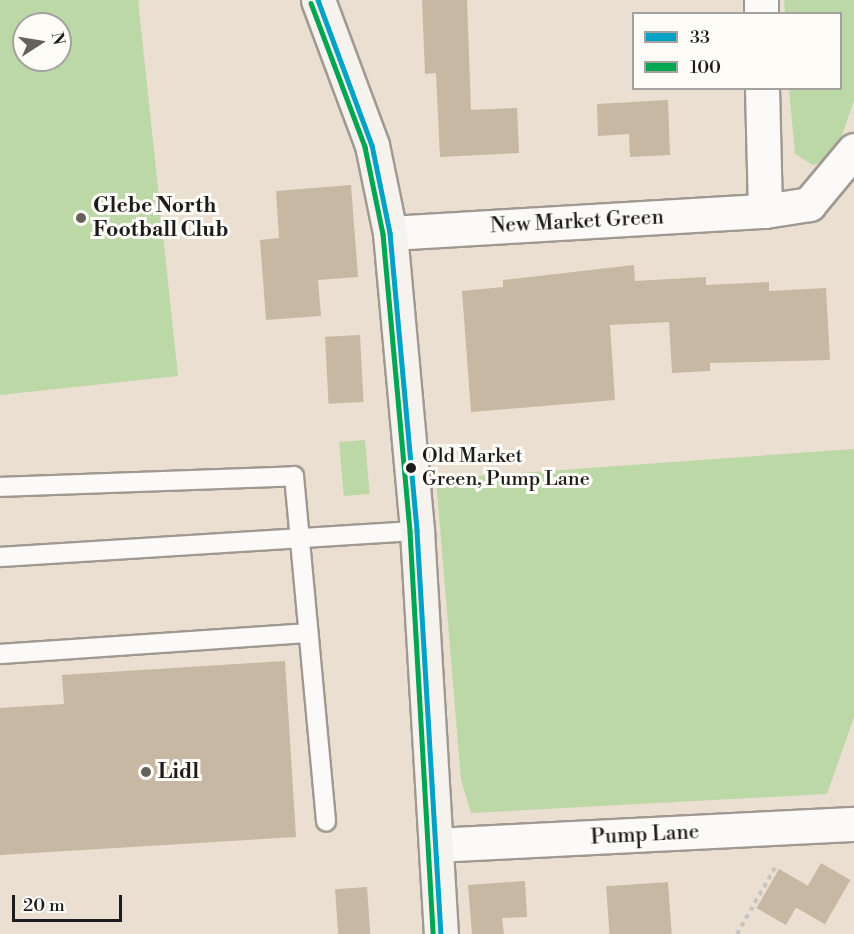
<!DOCTYPE html>
<html>
<head>
<meta charset="utf-8">
<style>
  body { margin:0 }
  #map { position:relative; width:854px; height:934px; overflow:hidden; background:#eadfd0; font-family:"Libre Bodoni",serif }
  div>[style] { position:absolute }
  [style*='--x'] { left:calc(var(--x)*1px); top:calc(var(--y)*1px); width:calc(var(--w)*1px); rotate:calc(var(--a)*1deg) }
  .green>* { inset:0; background:#bdd8a7; transform-origin:0 0 }
  .building>* { inset:0; background:#c7b8a4; transform-origin:0 0 }
  .path>* { height:4px; margin-top:-2px; transform-origin:0; background:repeating-linear-gradient(90deg,#c7c5c1 0 4.5px,transparent 0 9px) }
  .roads { filter:drop-shadow(2px 0 #a09991) drop-shadow(-2px 0 #a09991) drop-shadow(0 2px #a09991) drop-shadow(0 -2px #a09991) }
  .lane>* { height:18px; margin:-9px; padding:0 9px; transform-origin:9px; border-radius:9px; background:#fcfaf8 }
  .street>* { height:33px; margin:-16.5px; padding:0 16.5px; transform-origin:16.5px; border-radius:16.5px; background:#fcfaf8 }
  .secondary>* { height:33px; margin:-16.5px; padding:0 16.5px; transform-origin:16.5px; border-radius:16.5px; background:#f6f2ee }
  .bus-1>* { height:4.5px; margin:-2.25px; padding:0 2.25px; transform-origin:2.25px; border-radius:2.25px; background:#01a2c5 }
  .bus-2>* { height:4.5px; margin:-2.25px; padding:0 2.25px; transform-origin:2.25px; border-radius:2.25px; background:#00a651 }
  .dots>* { width:16px; height:16px; translate:-50% -50%; box-sizing:border-box; border:3px solid #fdfcf7; border-radius:50% }
  span { translate:-50% -50%; white-space:nowrap; text-align:center; line-height:1.15; -webkit-text-stroke:6px #fdfcf7; paint-order:stroke }
  .bus-label { font-size:20px; color:#1c1c1c }
  .left { translate:0 -50%; text-align:left }
  .poi-label { font-size:21px; color:#1c1c1c; font-weight:700 }
  .street-label { font-size:21px; color:#1c1c1c }
  .legend { position:absolute; left:632px; top:12px; width:210px; height:78px; box-sizing:border-box; background:#fdfcf7; border:2px solid #a3a29f; margin:0; padding:8px 10px; list-style:none; font-size:18px; color:#1c1c1c }
  .legend li { display:flex; align-items:center; gap:12px; height:30px }
  .legend b { width:30px; border:2px solid #a3a29f }
  .north { position:absolute; left:12px; top:12px; width:60px; height:60px; box-sizing:border-box; background:#fdfcf7; border:2px solid #a3a29f; border-radius:50%; rotate:78deg; font-size:16px; font-weight:700; line-height:24px; text-align:center; color:#1c1c1c }
  .north::after { content:''; display:block; margin:auto; width:21px; height:27px; background:#64605b; clip-path:polygon(50% 0,100% 100%,50% 72%,0 100%) }
  .scale { position:absolute; left:12px; top:895px; width:110px; height:27px; box-sizing:border-box; border:3px solid #1c1c1c; border-top:0; padding-left:8px; font-size:18px; line-height:21px; white-space:nowrap; color:#1c1c1c; -webkit-text-stroke:4px #fdfcf7; paint-order:stroke }
</style>
</head>
<body>
<div id="map">
  <div class="green">
    <div style="clip-path:polygon(evenodd,0 0,138px 0,178px 376px,0 395px,0 0,24px 24px,60px 24px,60px 60px,24px 60px,24px 24px)"></div>
    <div style="clip-path:polygon(784px 0,854px 0,854px 100px,837px 150px,831px 158px,813px 165px,795px 154px,789px 89px,840px 88px,840px 14px,785px 13px)"></div>
    <div style="left:365px;top:440px;width:54px;height:26px;rotate:85deg"></div>
    <div style="clip-path:polygon(854px 449px,854px 717px,827px 794px,471px 813px,461px 780px,436px 479px)"></div>
  </div>
  <div class="building">
    <div style="clip-path:polygon(422px 0,467px 0,471px 110px,517px 108px,519px 153px,440px 157px,436px 73px,425px 74px)"></div>
    <div style="clip-path:polygon(668px 100px,670px 155px,630px 157px,629px 134px,598px 136px,597px 104px)"></div>
    <div style="clip-path:polygon(351px 185px,358px 277px,318px 280px,321px 316px,266px 320px,260px 240px,279px 238px,276px 191px)"></div>
    <div style="clip-path:polygon(634px 265px,635px 281px,706px 277px,706px 285px,769px 282px,769px 291px,826px 288px,830px 360px,710px 363px,710px 371px,672px 373px,669px 322px,610px 325px,615px 400px,471px 412px,462px 291px,503px 287px,503px 280px)"></div>
    <div style="left:360px;top:335px;width:67px;height:35px;rotate:87deg"></div>
    <div style="clip-path:polygon(285px 661px,296px 837px,0 855px,0 708px,64px 704px,62px 675px)"></div>
    <div style="left:821px;top:863px;width:34px;height:51px;rotate:30deg"></div>
    <div style="left:779px;top:869px;width:34px;height:45px;rotate:30deg"></div>
    <div style="clip-path:polygon(525px 881px,527px 917px,502px 918px,504px 934px,472px 934px,468px 885px)"></div>
    <div style="left:668px;top:882px;width:52px;height:62px;rotate:86deg"></div>
    <div style="left:367px;top:887px;width:47px;height:32px;rotate:86deg"></div>
  </div>
  <div class="path">
    <div style="--x:737;--y:934;--w:81;--a:-60.3"></div>
  </div>
  <div class="roads">
    <div class="lane">
      <div style="--x:0;--y:487;--w:294;--a:-2.1"></div>
      <div style="--x:294;--y:476;--w:347;--a:84.7"></div>
      <div style="--x:0;--y:557;--w:418;--a:-3.6"></div>
      <div style="--x:0;--y:654;--w:309;--a:-3.9"></div>
    </div>
    <div class="street">
      <div style="--x:761;--y:0;--w:14;--a:90"></div>
      <div style="--x:762;--y:88;--w:123;--a:88.6"></div>
      <div style="--x:390;--y:233;--w:376;--a:-3.4"></div>
      <div style="--x:765;--y:211;--w:45;--a:-9"></div>
      <div style="--x:809;--y:204;--w:70;--a:-50.2"></div>
      <div style="--x:436;--y:845;--w:419;--a:-2.9"></div>
    </div>
    <div class="secondary">
      <div style="--x:318;--y:0;--w:155;--a:69.6"></div>
      <div style="--x:372;--y:145;--w:90;--a:78.4"></div>
      <div style="--x:390;--y:233;--w:299;--a:84.8"></div>
      <div style="--x:417;--y:531;--w:404;--a:86.6"></div>
    </div>
  </div>
  <div class="bus-1">
    <div style="--x:318;--y:0;--w:155;--a:69.6"></div>
    <div style="--x:372;--y:145;--w:90;--a:78.4"></div>
    <div style="--x:390;--y:233;--w:299;--a:84.8"></div>
    <div style="--x:417;--y:531;--w:404;--a:86.6"></div>
  </div>
  <div class="bus-2">
    <div style="--x:311;--y:3;--w:154;--a:69.4"></div>
    <div style="--x:365;--y:147;--w:89;--a:78.3"></div>
    <div style="--x:383;--y:234;--w:299;--a:84.8"></div>
    <div style="--x:410;--y:532;--w:403;--a:86.7"></div>
  </div>
  <div class="dots">
    <div style="left:81px;top:218px;background:#64605b"></div>
    <div style="left:411px;top:468px;background:#1c1c1c"></div>
    <div style="left:146px;top:772px;background:#64605b"></div>
  </div>
  <div class="bus-label">
    <span class="left" style="left:422px;top:468px">Old Market<br>Green, Pump Lane</span>
  </div>
  <div class="poi-label">
    <span class="left" style="left:93px;top:218px">Glebe North<br>Football Club</span>
    <span class="left" style="left:158px;top:772px">Lidl</span>
  </div>
  <div class="street-label">
    <span style="left:577px;top:222px;rotate:-3deg">New Market Green</span>
    <span style="left:645px;top:835px;rotate:-3deg">Pump Lane</span>
  </div>
  <ul class="legend">
  <li><b style="height:8px;background:#01a2c5"></b>33</li>
  <li><b style="height:8px;background:#00a651"></b>100</li>
  </ul>
  <div class="north">N</div>
  <div class="scale">20 m</div>
</div>
</body>
</html>
